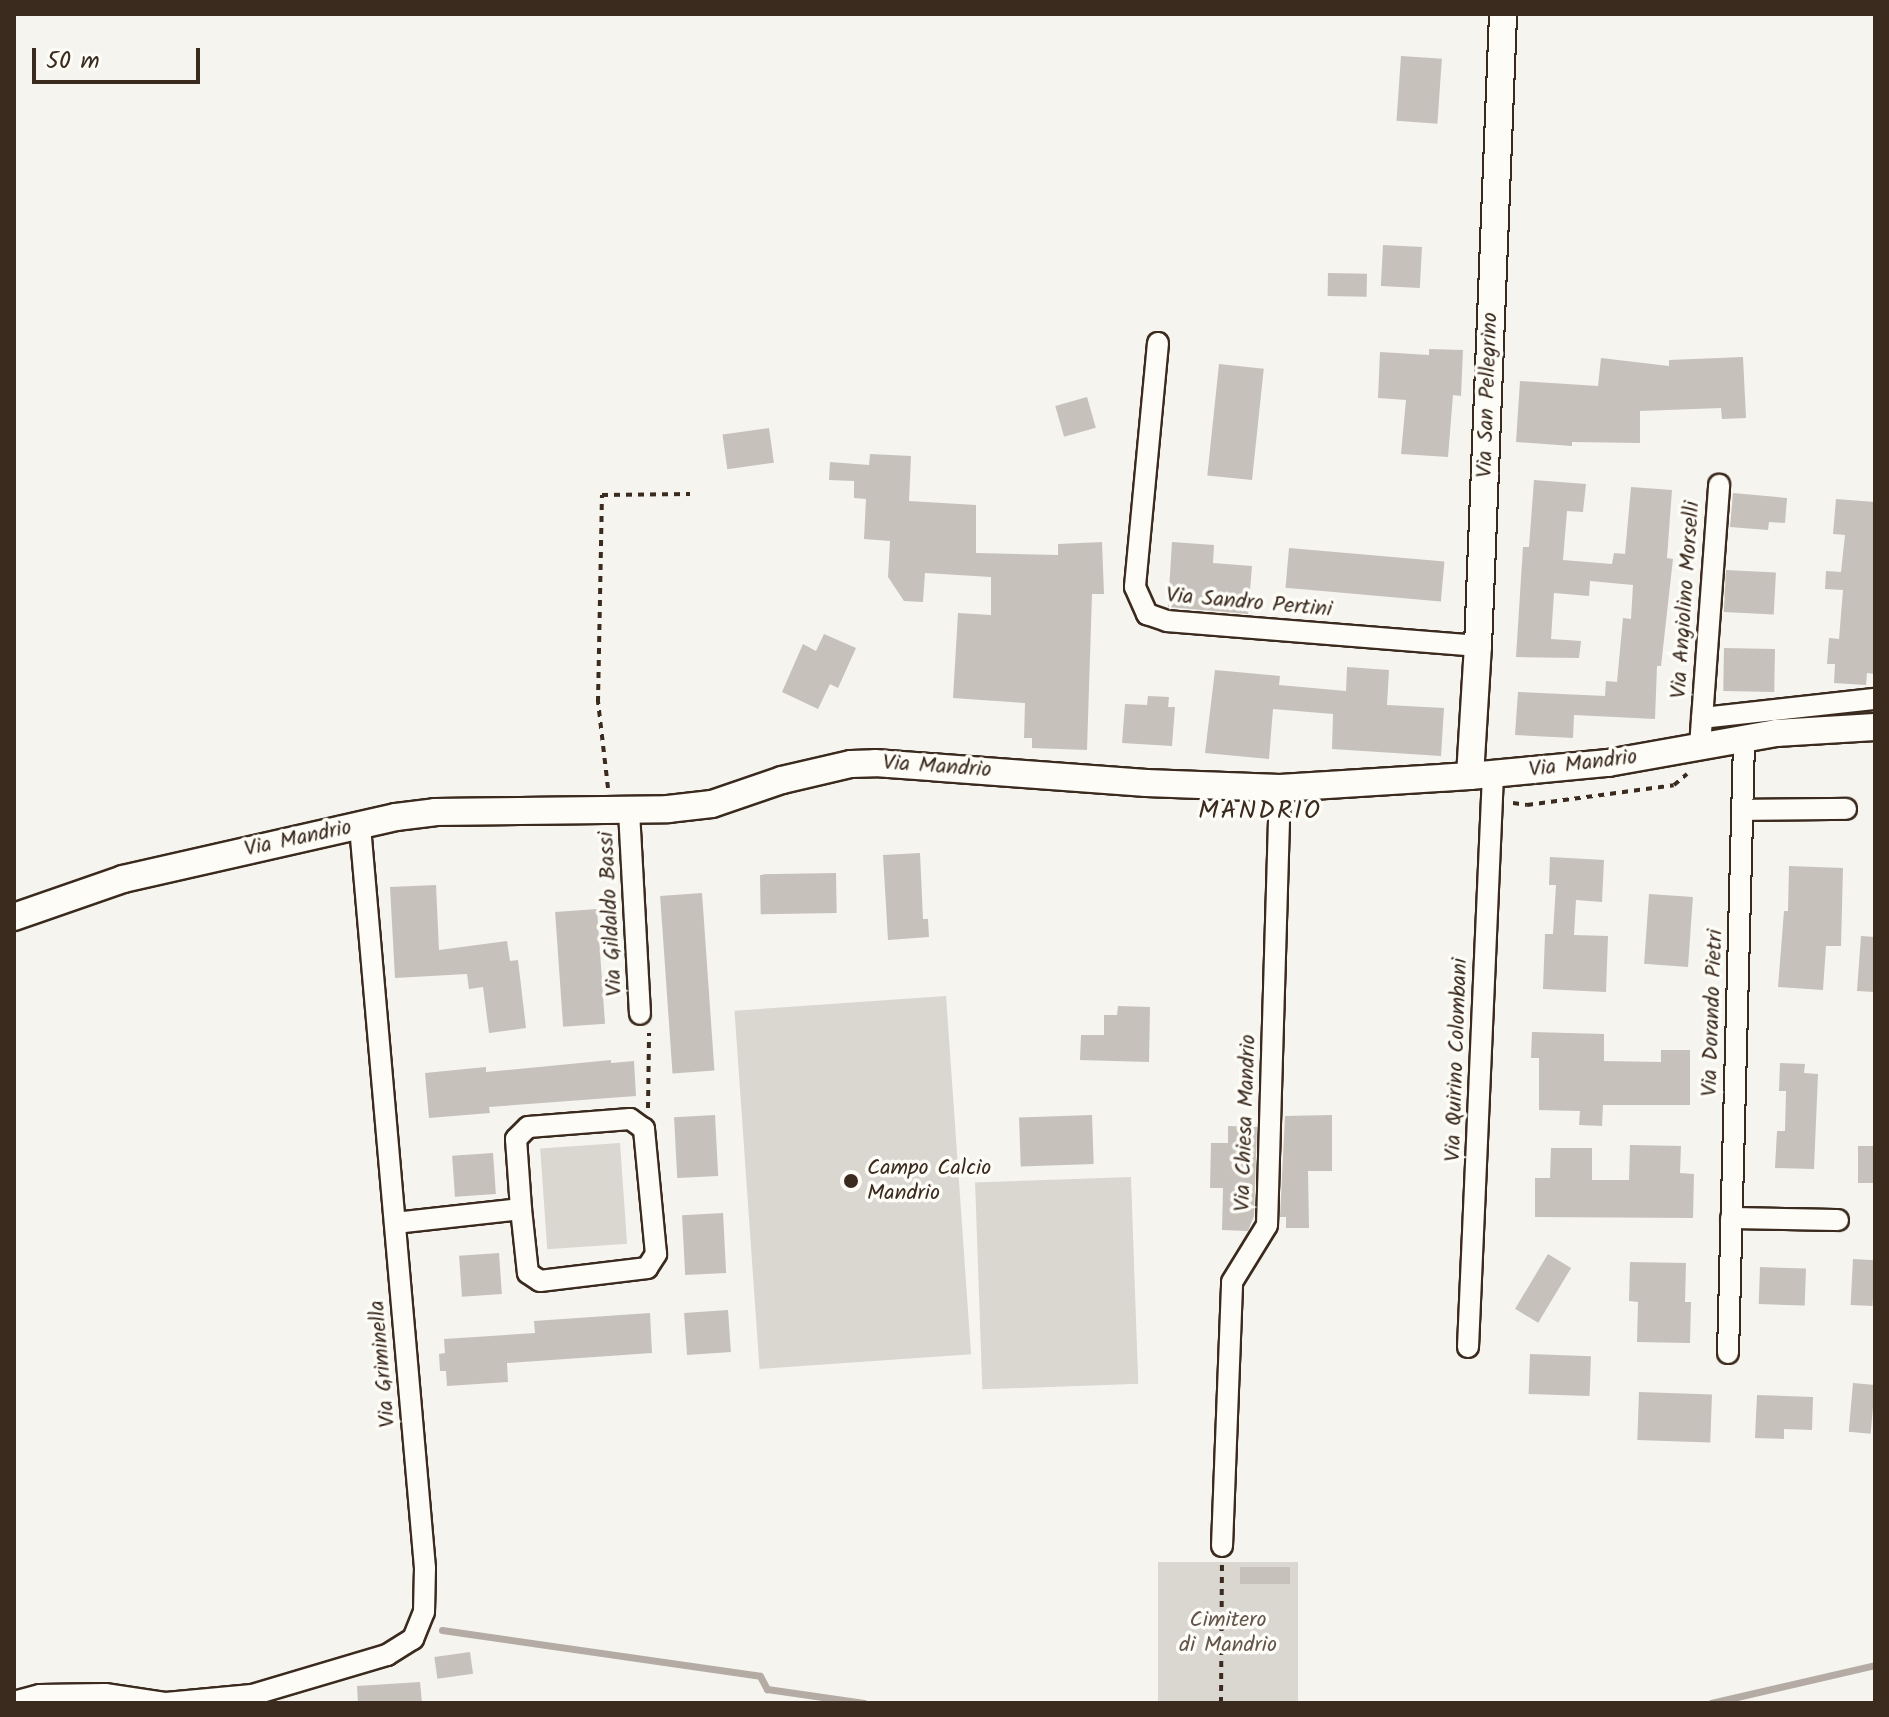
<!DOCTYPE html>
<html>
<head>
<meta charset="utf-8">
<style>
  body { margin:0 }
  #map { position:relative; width:1889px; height:1717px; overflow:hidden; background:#f5f4ee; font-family:Kalam,sans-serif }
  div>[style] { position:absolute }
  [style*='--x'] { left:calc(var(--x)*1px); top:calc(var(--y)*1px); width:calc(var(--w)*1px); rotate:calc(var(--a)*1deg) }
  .green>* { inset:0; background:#dad6d0; transform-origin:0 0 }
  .stream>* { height:7px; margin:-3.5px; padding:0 3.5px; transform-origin:3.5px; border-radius:3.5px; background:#b4aca4 }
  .building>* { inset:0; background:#c7c1bb; transform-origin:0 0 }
  .path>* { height:4px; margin-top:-2px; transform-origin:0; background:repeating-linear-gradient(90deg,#3b2a1e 0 6px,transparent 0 12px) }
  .roads { filter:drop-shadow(2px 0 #3b2a1e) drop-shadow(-2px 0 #3b2a1e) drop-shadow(0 2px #3b2a1e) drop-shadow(0 -2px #3b2a1e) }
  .minor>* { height:20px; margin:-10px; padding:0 10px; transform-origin:10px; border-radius:10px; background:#fdfcf7 }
  .tertiary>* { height:26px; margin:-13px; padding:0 13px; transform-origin:13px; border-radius:13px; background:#fdfcf7 }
  .dots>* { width:22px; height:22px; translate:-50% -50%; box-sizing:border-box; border:4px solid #fdfcf7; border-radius:50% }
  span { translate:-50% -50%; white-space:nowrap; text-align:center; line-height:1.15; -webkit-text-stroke:7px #fdfcf7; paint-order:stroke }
  .street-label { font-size:22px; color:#3b2a1e }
  .poi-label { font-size:22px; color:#3b2a1e }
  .left { translate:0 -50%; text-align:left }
  .park-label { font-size:22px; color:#63554a }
  .quarter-label { font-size:26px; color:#3b2a1e; letter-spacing:2px }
  .frame { position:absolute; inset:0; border:16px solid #3b2a1e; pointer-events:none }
  .scale { position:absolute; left:32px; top:48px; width:168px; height:36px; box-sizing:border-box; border:4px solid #3b2a1e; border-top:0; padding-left:10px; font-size:24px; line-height:28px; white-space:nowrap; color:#3b2a1e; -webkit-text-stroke:6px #fdfcf7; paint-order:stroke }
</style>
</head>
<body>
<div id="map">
  <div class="green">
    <div style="left:946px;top:996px;width:359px;height:212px;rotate:86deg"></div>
    <div style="left:620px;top:1143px;width:101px;height:80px;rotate:86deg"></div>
    <div style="left:1131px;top:1177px;width:207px;height:156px;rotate:88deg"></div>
    <div style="left:1158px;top:1562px;width:140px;height:141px"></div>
  </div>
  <div class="stream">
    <div style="--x:442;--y:1630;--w:321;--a:8.2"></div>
    <div style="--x:760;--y:1676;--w:15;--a:62"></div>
    <div style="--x:767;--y:1689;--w:98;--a:8.2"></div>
    <div style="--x:1711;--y:1703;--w:168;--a:-13"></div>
  </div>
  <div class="building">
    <div style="left:1401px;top:56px;width:41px;height:65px;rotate:4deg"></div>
    <div style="left:1383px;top:245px;width:39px;height:41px;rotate:3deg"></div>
    <div style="left:1328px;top:273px;width:39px;height:23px;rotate:1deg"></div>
    <div style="clip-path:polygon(1429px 349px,1463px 350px,1461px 396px,1453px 395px,1448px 457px,1401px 454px,1406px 400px,1378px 398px,1380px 352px,1429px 355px)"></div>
    <div style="clip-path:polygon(1743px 357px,1746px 418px,1722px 419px,1721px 408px,1640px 411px,1640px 443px,1572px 442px,1572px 446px,1516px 442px,1520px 381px,1598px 386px,1601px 358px,1669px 366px,1669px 360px)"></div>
    <div style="left:1219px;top:364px;width:45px;height:112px;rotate:6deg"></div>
    <div style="left:1087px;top:397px;width:32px;height:33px;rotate:74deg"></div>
    <div style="left:769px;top:428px;width:35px;height:47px;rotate:82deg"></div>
    <div style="clip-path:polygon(870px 454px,911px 456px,909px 501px,976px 505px,976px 553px,1058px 555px,1058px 544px,1102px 542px,1104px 594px,1092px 594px,1087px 750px,1032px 748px,1032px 738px,1024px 738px,1025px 703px,953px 698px,958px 613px,991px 615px,991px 577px,925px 573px,923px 602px,904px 601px,888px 577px,890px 541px,864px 539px,866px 499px,854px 498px,854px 481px,829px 480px,830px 462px,869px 465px)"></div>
    <div style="clip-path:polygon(1534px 480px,1586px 484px,1583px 512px,1567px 511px,1563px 560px,1612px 564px,1614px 553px,1625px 554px,1631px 487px,1672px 490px,1667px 558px,1673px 559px,1661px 666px,1657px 666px,1655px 719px,1574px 715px,1573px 738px,1515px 735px,1518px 692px,1605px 696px,1606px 681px,1617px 682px,1623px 618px,1631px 619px,1633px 585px,1590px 581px,1589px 596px,1554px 593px,1551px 639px,1581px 641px,1579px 658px,1516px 657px,1523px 547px,1529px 547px)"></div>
    <div style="clip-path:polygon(1733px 493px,1787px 498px,1785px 523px,1769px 522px,1768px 530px,1730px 527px)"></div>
    <div style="clip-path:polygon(1836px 499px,1875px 502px,1875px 674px,1867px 673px,1866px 685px,1834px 683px,1835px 664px,1827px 664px,1829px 638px,1839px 639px,1843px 590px,1825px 589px,1826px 571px,1841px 572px,1845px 535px,1833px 534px)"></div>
    <div style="clip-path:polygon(1172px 542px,1214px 545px,1213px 563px,1252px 566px,1248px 614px,1168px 607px)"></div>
    <div style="left:1289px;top:548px;width:156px;height:40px;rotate:5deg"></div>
    <div style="left:1726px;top:570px;width:50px;height:42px;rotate:3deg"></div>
    <div style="clip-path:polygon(824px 634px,856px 648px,838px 688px,830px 684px,818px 709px,782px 692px,803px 644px,816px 651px)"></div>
    <div style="left:1724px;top:648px;width:51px;height:43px;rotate:1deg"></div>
    <div style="clip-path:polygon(1347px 667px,1389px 670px,1387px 705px,1444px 708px,1441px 756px,1332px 749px,1333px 714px,1273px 709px,1269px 759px,1205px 753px,1215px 670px,1280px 676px,1279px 685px,1346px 691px)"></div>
    <div style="clip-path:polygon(1148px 696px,1169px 697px,1168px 707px,1175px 707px,1172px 746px,1122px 743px,1125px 704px,1147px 705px)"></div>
    <div style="clip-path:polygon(920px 853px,923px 919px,928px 919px,929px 937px,888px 940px,883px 855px)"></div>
    <div style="clip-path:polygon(1550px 857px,1604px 860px,1602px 902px,1576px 900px,1574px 935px,1608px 936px,1606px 992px,1543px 989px,1545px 934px,1553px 934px,1556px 885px,1549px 885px)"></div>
    <div style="clip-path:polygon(1789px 866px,1843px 868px,1841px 946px,1826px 946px,1823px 990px,1778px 987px,1784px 911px,1788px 911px)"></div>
    <div style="left:836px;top:873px;width:40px;height:76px;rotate:89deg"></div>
    <div style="clip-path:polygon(436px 885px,439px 950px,507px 941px,510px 961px,518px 960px,526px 1028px,489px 1033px,483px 987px,469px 989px,467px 974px,395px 978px,390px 887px)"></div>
    <div style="left:702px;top:893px;width:178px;height:42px;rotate:86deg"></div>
    <div style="left:1649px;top:894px;width:44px;height:70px;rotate:4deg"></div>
    <div style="left:597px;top:909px;width:115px;height:42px;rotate:86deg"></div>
    <div style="clip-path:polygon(1861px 936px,1875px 937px,1875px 992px,1857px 991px)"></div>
    <div style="clip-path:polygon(1118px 1006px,1150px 1007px,1149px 1062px,1080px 1060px,1081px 1035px,1104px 1035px,1104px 1015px,1117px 1015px)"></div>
    <div style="clip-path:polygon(1532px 1032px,1604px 1034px,1604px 1061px,1661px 1062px,1661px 1050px,1690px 1050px,1690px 1105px,1603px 1105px,1602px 1126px,1579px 1125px,1580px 1111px,1539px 1110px,1539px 1058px,1531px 1058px)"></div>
    <div style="clip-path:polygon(611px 1060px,611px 1063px,634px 1061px,636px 1096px,489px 1107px,490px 1113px,429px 1118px,425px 1073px,486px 1067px,486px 1072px)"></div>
    <div style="clip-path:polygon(1780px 1063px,1805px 1064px,1804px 1073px,1818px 1074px,1814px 1169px,1775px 1168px,1777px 1131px,1785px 1131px,1786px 1091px,1779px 1091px)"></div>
    <div style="left:715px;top:1115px;width:61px;height:41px;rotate:87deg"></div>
    <div style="left:1092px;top:1115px;width:49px;height:73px;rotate:88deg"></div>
    <div style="clip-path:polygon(1332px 1115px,1332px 1171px,1308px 1171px,1309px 1228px,1286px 1228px,1286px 1217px,1280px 1217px,1285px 1116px)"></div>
    <div style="clip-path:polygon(1228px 1126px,1257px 1127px,1254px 1216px,1248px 1231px,1222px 1230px,1223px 1188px,1210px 1188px,1211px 1143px,1228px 1143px)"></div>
    <div style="clip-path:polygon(1630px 1145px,1681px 1146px,1680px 1173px,1694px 1174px,1693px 1218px,1535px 1217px,1535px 1178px,1550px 1178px,1551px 1148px,1592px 1148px,1592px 1180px,1629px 1180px)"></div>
    <div style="left:1858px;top:1146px;width:17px;height:37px"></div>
    <div style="left:493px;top:1153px;width:41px;height:41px;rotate:86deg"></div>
    <div style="left:723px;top:1213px;width:60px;height:41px;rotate:87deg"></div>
    <div style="left:499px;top:1253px;width:41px;height:40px;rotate:86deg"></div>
    <div style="left:1548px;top:1254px;width:27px;height:64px;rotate:31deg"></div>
    <div style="left:1853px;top:1259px;width:22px;height:46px;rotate:3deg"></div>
    <div style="clip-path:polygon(1630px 1262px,1686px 1263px,1685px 1302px,1691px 1302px,1690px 1343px,1637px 1342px,1638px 1302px,1629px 1301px)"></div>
    <div style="left:1760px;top:1267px;width:46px;height:37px;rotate:2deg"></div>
    <div style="left:728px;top:1310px;width:42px;height:44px;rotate:86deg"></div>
    <div style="clip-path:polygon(650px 1313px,652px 1353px,507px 1363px,508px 1382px,447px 1386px,446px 1371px,440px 1371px,439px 1354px,445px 1353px,444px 1339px,535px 1333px,534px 1321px)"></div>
    <div style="left:1530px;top:1354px;width:61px;height:40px;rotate:2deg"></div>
    <div style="left:1853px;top:1383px;width:22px;height:49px;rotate:5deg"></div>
    <div style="left:1639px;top:1392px;width:73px;height:48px;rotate:2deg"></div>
    <div style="clip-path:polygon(1757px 1395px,1813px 1397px,1812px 1430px,1784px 1429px,1784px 1439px,1755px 1438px)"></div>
    <div style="left:1240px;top:1567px;width:50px;height:17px"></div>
    <div style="left:470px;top:1652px;width:22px;height:36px;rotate:82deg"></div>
    <div style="clip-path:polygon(420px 1682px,422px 1703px,358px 1703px,357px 1686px)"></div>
  </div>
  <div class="path">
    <div style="--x:608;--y:788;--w:87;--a:-96.6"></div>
    <div style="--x:598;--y:702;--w:207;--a:-88.9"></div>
    <div style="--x:602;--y:495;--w:88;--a:-0.7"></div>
    <div style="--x:1513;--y:803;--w:14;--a:8"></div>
    <div style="--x:1527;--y:805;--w:148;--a:-7.7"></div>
    <div style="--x:1674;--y:785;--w:17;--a:-40"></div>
    <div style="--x:648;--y:1108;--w:75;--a:-89.2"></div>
    <div style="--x:1221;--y:1703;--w:139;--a:-89.6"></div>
  </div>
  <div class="roads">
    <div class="minor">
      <div style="--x:1158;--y:343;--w:245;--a:95.4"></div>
      <div style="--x:1135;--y:587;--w:30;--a:66"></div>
      <div style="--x:1147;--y:614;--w:21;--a:19"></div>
      <div style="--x:1167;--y:621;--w:312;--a:4.6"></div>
      <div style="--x:1702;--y:718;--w:174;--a:-6.3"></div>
      <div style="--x:1700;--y:746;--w:262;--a:-85.8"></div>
      <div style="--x:1742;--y:810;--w:104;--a:-0.6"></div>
      <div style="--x:629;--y:811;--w:203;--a:86.9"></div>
      <div style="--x:1731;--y:1218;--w:107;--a:1.1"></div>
      <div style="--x:395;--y:1223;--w:127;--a:-6.3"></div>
      <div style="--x:521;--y:1209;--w:64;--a:83.8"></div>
      <div style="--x:528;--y:1273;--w:14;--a:34"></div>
      <div style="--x:540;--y:1281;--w:108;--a:-6.9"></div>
      <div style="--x:647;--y:1268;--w:17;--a:-57"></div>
      <div style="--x:656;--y:1254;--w:126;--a:-95.5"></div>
      <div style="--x:644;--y:1129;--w:17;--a:-144"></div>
      <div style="--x:630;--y:1119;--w:102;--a:175.5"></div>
      <div style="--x:528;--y:1127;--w:17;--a:135"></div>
      <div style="--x:516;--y:1139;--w:70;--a:85.9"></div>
      <div style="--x:1468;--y:1347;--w:574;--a:-87.5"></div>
      <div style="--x:1728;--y:1353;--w:612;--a:-88.5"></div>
      <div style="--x:1222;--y:1546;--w:264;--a:-87.8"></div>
      <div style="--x:1232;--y:1282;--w:67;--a:-58.4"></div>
      <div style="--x:1267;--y:1225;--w:437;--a:-88.3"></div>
      <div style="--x:14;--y:1702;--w:27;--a:-15"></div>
      <div style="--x:40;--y:1695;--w:65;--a:-0.9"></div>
      <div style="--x:105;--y:1694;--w:62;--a:8.4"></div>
      <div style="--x:166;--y:1703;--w:86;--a:-5.3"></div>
      <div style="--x:252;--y:1695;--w:141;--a:-16.5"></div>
      <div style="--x:387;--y:1655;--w:31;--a:-32"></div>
      <div style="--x:413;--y:1639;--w:29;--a:-68"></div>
      <div style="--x:424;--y:1612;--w:44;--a:-88.7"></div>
      <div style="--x:425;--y:1568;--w:745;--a:-95.01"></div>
    </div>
    <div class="tertiary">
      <div style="--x:1470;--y:776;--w:130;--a:-86.5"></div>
      <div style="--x:1478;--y:646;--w:632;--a:-87.73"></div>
      <div style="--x:14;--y:917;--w:115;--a:-19.2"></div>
      <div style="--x:123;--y:879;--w:280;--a:-12.8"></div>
      <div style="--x:396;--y:817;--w:39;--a:-7"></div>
      <div style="--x:435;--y:812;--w:233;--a:-0.7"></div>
      <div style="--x:668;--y:809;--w:44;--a:-6.5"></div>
      <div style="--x:712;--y:804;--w:74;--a:-18.9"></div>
      <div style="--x:782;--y:780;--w:71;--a:-13.1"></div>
      <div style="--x:851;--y:764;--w:24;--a:-2"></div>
      <div style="--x:875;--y:763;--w:272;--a:4.2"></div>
      <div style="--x:1146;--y:783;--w:134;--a:2.1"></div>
      <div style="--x:1280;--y:788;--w:190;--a:-3.6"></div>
      <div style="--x:1470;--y:776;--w:139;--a:-5.4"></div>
      <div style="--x:1608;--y:763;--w:171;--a:-10.1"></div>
      <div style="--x:1776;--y:733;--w:99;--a:-3.5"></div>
    </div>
  </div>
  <div class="dots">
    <div style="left:851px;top:1181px;background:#3b2a1e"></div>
  </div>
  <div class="street-label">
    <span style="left:1488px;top:395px;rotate:-88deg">Via San Pellegrino</span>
    <span style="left:1686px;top:600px;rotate:-86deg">Via Angiolino Morselli</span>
    <span style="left:1249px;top:603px;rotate:5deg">Via Sandro Pertini</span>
    <span style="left:1583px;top:764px;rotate:-7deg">Via Mandrio</span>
    <span style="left:937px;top:767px;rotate:4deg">Via Mandrio</span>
    <span style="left:298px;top:839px;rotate:-12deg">Via Mandrio</span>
    <span style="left:611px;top:914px;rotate:-93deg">Via Gildaldo Bassi</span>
    <span style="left:1713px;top:1013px;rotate:-88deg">Via Dorando Pietri</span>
    <span style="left:1457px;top:1060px;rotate:-88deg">Via Quirino Colombani</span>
    <span style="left:1246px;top:1123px;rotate:-88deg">Via Chiesa Mandrio</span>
    <span style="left:383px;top:1364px;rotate:-95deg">Via Griminella</span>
  </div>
  <div class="poi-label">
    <span class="left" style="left:867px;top:1181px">Campo Calcio<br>Mandrio</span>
  </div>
  <div class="park-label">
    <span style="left:1228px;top:1633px">Cimitero<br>di Mandrio</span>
  </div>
  <div class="quarter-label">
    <span style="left:1260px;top:812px">MANDRIO</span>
  </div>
  <div class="frame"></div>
  <div class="scale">50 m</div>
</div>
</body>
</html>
